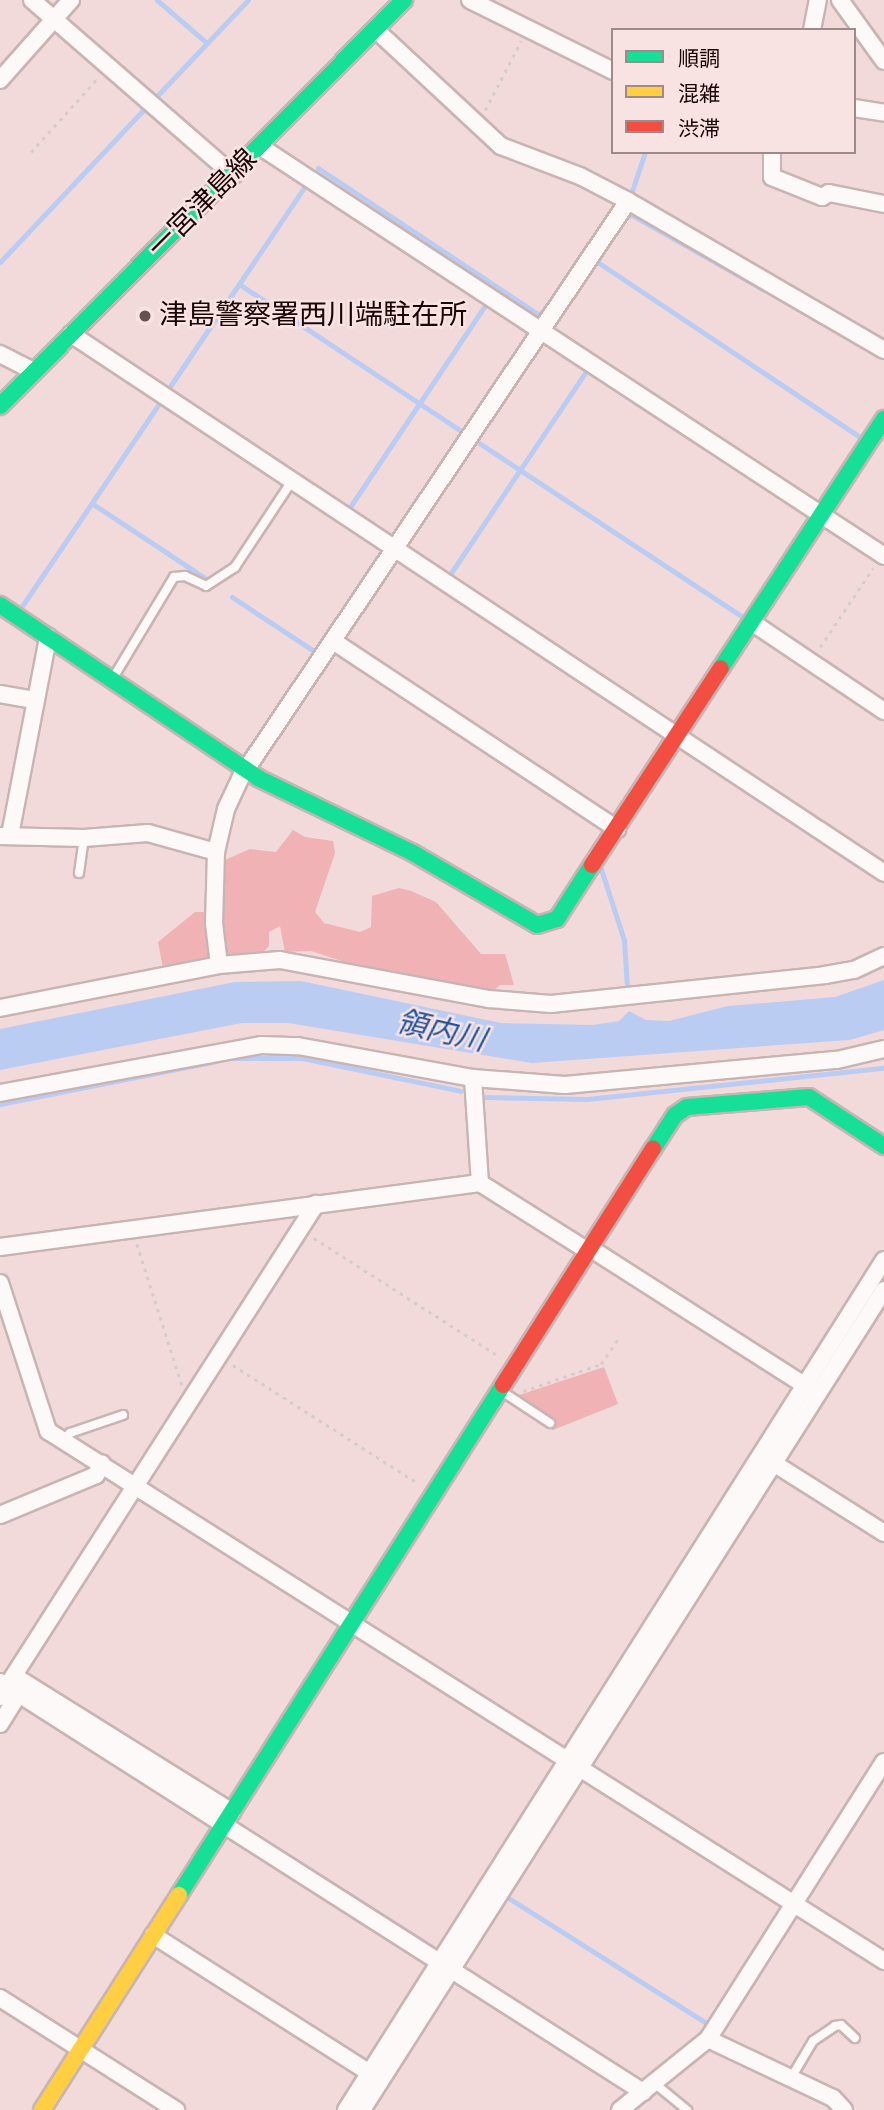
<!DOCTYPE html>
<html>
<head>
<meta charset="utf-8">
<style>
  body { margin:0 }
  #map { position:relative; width:884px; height:2110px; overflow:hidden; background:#f2dada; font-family:"Alegreya Sans","Noto Sans JP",sans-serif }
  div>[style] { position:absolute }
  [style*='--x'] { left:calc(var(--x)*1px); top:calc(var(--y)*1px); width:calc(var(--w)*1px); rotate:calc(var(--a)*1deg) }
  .green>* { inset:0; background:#f0b2b4 }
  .water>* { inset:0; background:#baccf2 }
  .stream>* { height:5px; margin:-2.5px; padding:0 2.5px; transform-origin:2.5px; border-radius:2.5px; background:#baccf2 }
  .path>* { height:2.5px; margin-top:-1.25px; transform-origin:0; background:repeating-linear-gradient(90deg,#d5cdcd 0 3.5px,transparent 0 8.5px) }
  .roads { filter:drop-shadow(2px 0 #c9b4b4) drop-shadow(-2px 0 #c9b4b4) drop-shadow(0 2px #c9b4b4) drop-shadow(0 -2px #c9b4b4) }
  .lane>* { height:8px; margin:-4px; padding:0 4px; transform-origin:4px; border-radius:4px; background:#fdf9f9 }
  .street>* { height:16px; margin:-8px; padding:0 8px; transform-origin:8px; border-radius:8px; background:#fdf9f9 }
  .fast>* { height:16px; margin:-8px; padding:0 8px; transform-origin:8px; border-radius:8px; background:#16e098 }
  .slow>* { height:16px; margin:-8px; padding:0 8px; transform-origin:8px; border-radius:8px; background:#ffcf43 }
  .jam>* { height:16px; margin:-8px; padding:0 8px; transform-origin:8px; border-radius:8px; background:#f24e42 }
  .dots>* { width:19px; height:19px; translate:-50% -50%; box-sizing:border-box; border:4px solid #f9e2e2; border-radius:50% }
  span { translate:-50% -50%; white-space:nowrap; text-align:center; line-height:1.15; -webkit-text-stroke:5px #f9e2e2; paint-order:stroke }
  .street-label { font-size:28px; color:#190708 }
  .poi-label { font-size:28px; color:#190708 }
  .left { translate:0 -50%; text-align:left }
  .water-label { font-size:30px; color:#1d53a1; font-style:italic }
  .legend { position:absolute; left:611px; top:28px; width:245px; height:126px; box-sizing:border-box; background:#f9e2e2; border:2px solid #9f8a8b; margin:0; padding:9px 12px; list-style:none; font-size:21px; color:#190708 }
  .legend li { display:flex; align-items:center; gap:14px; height:35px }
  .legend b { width:35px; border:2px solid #9f8a8b }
</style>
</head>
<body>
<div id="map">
  <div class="green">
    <div style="clip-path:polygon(293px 830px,305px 837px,333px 841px,335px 853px,315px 912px,324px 923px,360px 932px,371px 927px,372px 896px,399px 888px,411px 891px,436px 902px,481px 954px,505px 954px,514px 985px,500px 985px,492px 992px,351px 964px,311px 951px,285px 952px,280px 926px,269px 932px,269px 946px,258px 958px,224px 957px,219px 876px,225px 860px,250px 849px,276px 852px)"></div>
    <div style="clip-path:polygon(195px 912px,209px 912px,215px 961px,164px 973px,158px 942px)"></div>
    <div style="clip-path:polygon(604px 1367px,618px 1404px,553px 1430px,504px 1400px)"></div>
  </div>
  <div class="water">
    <div style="clip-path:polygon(884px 980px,884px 1030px,850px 1040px,532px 1063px,288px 1023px,242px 1023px,0 1070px,0 1029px,235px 982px,301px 981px,501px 1023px,593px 1025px,619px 1021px,629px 1011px,646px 1020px,669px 1021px,728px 1006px,835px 997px)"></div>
  </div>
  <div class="stream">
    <div style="--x:157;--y:0;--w:66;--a:40.7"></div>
    <div style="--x:155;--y:98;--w:135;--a:-46.5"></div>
    <div style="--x:318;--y:168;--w:264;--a:33.6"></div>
    <div style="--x:538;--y:314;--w:6;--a:-18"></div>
    <div style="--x:631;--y:194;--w:44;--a:-71.6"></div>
    <div style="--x:623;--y:217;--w:9;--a:-13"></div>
    <div style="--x:632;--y:215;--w:152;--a:29.6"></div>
    <div style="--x:0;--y:262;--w:212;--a:-46.7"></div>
    <div style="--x:593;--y:265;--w:5;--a:-53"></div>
    <div style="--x:596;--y:261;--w:321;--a:33.7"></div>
    <div style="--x:239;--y:284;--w:118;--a:-56"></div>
    <div style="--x:169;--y:388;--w:125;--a:-56.1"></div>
    <div style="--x:239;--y:284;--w:270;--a:33.5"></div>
    <div style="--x:476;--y:441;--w:323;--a:33.4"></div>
    <div style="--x:93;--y:504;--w:134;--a:33.5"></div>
    <div style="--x:350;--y:507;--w:243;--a:-56.2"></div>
    <div style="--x:451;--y:573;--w:243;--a:-56.2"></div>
    <div style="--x:232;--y:597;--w:102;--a:33.4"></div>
    <div style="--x:317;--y:653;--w:4;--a:-56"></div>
    <div style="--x:20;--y:609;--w:251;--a:-55.9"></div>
    <div style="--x:600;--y:866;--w:78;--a:72"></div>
    <div style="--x:624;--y:940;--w:48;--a:86.4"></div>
    <div style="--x:233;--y:1058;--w:69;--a:0"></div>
    <div style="--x:302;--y:1058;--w:162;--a:11.7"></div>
    <div style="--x:486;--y:1097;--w:101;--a:1.1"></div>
    <div style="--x:587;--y:1099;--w:299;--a:-6"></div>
    <div style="--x:0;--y:1104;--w:221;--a:-11.2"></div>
    <div style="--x:878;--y:1288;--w:12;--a:-59"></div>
    <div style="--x:238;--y:1824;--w:233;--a:32.4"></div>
    <div style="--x:507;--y:1897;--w:236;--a:32.3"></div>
  </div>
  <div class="path">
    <div style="--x:485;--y:110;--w:78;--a:-62.4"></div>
    <div style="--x:31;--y:152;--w:98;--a:-47.9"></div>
    <div style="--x:820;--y:647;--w:95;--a:-56.1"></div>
    <div style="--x:314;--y:1238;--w:221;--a:32.6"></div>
    <div style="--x:137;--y:1244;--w:148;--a:72.3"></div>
    <div style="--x:233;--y:1365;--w:221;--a:32.6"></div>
    <div style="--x:523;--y:1391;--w:83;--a:-19.1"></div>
    <div style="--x:601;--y:1364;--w:30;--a:-56"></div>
  </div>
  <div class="roads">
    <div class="lane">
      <div style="--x:113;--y:678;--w:118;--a:-58.9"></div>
      <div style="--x:174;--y:577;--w:11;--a:-5"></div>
      <div style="--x:185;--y:576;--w:23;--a:25"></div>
      <div style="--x:206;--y:586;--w:35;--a:-33"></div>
      <div style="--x:235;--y:567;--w:103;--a:-56.5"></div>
      <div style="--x:79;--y:873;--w:35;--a:-82"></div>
      <div style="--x:500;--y:1390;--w:60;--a:33.4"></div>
      <div style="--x:63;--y:1440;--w:10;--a:-45"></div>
      <div style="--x:70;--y:1433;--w:56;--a:-18.8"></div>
      <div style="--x:791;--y:2078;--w:43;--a:-59.3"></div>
      <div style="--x:813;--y:2041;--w:27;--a:-34"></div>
      <div style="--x:835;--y:2026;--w:6;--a:-9"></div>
      <div style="--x:841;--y:2025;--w:19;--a:43"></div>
      <div style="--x:654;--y:2083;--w:43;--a:39.3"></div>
    </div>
    <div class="street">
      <div style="--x:32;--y:0;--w:267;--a:41"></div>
      <div style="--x:470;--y:0;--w:160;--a:26.4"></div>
      <div style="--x:840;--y:0;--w:75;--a:54.2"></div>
      <div style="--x:375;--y:29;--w:172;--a:42.9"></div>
      <div style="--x:501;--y:146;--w:85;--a:20.8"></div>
      <div style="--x:580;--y:176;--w:54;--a:27.5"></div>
      <div style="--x:628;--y:201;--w:296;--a:30.2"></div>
      <div style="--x:812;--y:30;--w:31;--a:-79"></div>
      <div style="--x:0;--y:80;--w:107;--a:-48.4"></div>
      <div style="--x:854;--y:108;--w:30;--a:9"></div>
      <div style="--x:261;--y:147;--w:745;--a:33.28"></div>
      <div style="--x:772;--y:152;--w:25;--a:90"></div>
      <div style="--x:772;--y:177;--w:54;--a:21.8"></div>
      <div style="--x:822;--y:197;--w:8;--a:-30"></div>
      <div style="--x:829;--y:193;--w:56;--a:11.3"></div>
      <div style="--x:71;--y:334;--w:975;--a:33.54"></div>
      <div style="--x:0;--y:354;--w:38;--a:27"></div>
      <div style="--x:753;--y:623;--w:158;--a:33.9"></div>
      <div style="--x:333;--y:641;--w:341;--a:33.5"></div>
      <div style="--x:0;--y:694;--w:36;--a:10"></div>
      <div style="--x:10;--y:835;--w:202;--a:-79.1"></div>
      <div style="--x:0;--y:836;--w:84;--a:1.4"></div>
      <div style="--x:84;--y:838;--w:64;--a:-4.5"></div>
      <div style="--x:148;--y:833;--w:71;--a:15.6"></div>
      <div style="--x:216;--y:852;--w:44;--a:-76.9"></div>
      <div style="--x:226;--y:809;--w:35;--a:-65"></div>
      <div style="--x:241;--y:777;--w:694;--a:-56.1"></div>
      <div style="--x:216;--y:852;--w:71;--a:91.6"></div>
      <div style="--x:214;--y:923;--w:42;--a:83.2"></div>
      <div style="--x:0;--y:1008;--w:223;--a:-11.1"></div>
      <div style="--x:219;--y:965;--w:61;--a:-4.7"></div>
      <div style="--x:280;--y:960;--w:213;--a:10.6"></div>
      <div style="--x:489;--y:999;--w:62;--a:4.6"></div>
      <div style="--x:551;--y:1004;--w:276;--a:-6"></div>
      <div style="--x:825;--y:975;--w:29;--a:-10"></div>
      <div style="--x:854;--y:970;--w:33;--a:-25"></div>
      <div style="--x:473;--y:1078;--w:105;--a:86.2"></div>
      <div style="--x:0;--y:1093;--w:265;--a:-10.4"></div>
      <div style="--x:261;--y:1045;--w:37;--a:2"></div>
      <div style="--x:298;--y:1046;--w:178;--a:10.4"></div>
      <div style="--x:473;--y:1078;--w:92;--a:4.4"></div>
      <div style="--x:565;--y:1085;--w:273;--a:-5.3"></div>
      <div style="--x:837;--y:1060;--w:48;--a:-13.2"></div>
      <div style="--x:0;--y:1247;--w:484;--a:-7.6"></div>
      <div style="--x:480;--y:1183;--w:128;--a:32.2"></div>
      <div style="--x:590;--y:1248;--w:266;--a:32.6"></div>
      <div style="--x:0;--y:1283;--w:156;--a:72"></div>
      <div style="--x:48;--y:1431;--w:990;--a:32.37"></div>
      <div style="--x:775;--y:1464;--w:129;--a:32.3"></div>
      <div style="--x:0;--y:1515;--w:104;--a:-22.6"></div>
      <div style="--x:96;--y:1475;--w:13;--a:-63"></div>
      <div style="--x:16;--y:1677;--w:255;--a:32"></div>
      <div style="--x:0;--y:1682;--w:763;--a:32.52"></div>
      <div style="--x:0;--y:1697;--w:586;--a:-57.34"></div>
      <div style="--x:0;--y:1724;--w:36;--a:-58"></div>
      <div style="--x:153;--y:1935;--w:257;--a:32.5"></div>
      <div style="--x:0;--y:1998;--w:209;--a:32.5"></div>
      <div style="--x:708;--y:2039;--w:138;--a:25.3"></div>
      <div style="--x:833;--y:2098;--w:16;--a:47"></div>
      <div style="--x:346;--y:2110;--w:1006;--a:-57.67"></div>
      <div style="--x:362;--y:2110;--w:972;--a:-57.52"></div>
      <div style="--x:620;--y:2110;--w:113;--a:-38.9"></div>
      <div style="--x:708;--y:2039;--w:328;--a:-57.6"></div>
    </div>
    <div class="fast">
      <div style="--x:0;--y:406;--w:573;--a:-45.14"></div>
      <div style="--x:0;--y:605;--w:311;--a:33.8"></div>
      <div style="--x:258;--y:778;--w:172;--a:25.8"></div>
      <div style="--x:413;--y:853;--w:143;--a:30.1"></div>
      <div style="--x:537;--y:925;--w:21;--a:-17"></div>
      <div style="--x:557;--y:919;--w:64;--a:-57.1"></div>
      <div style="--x:721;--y:668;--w:298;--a:-56.8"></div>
      <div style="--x:653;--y:1149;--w:40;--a:-57.1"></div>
      <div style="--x:675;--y:1115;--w:14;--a:-34"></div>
      <div style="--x:687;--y:1107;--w:122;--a:-4.7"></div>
      <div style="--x:809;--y:1097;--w:90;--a:33.2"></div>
      <div style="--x:179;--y:1895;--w:604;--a:-57.57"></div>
    </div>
    <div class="slow">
      <div style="--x:42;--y:2110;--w:255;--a:-57.5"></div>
    </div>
    <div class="jam">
      <div style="--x:592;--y:865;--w:235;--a:-56.8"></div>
      <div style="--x:503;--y:1385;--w:280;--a:-57.6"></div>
    </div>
  </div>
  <div class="dots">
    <div style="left:145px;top:316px;background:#655152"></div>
  </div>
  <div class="street-label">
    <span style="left:203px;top:204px;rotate:-45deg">一宮津島線</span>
  </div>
  <div class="poi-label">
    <span class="left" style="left:159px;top:316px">津島警察署西川端駐在所</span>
  </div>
  <div class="water-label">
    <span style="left:441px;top:1032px;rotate:13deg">領内川</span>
  </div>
  <ul class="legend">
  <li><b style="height:9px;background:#16e098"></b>順調</li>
  <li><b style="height:9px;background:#ffcf43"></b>混雑</li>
  <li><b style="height:9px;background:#f24e42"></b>渋滞</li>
  </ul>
</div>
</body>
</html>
